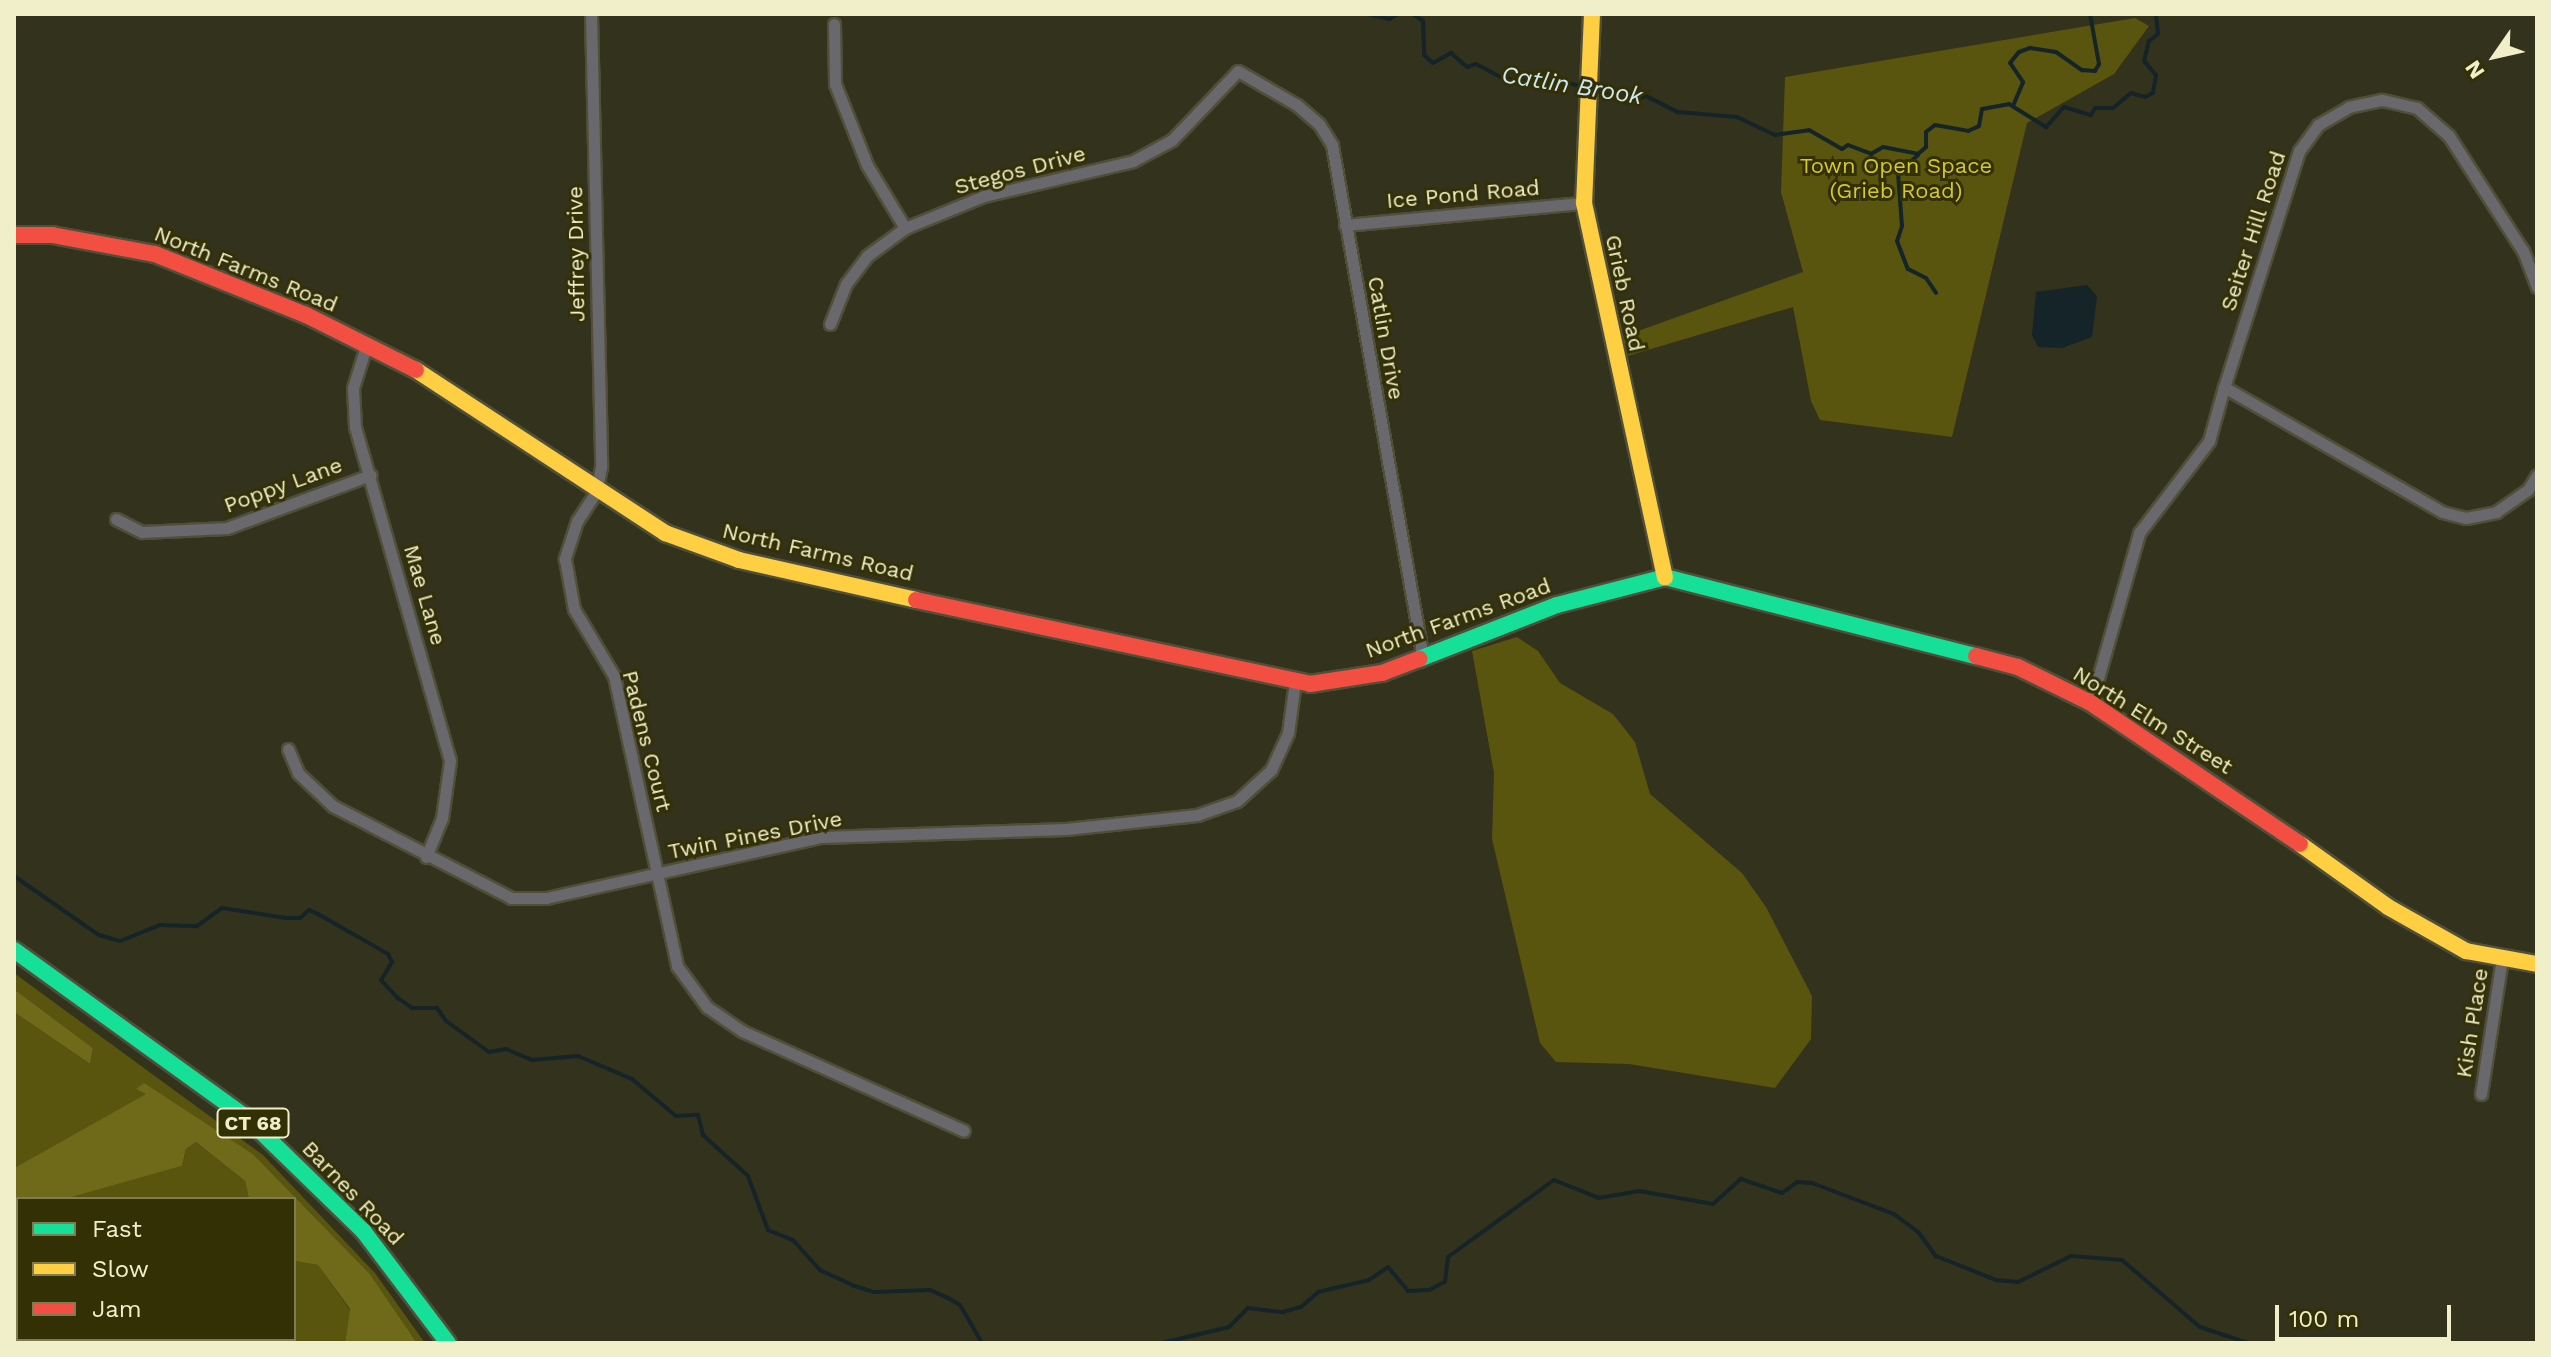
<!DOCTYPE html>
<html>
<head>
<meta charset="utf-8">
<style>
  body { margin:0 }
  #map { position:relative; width:2551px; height:1357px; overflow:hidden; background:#33321c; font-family:"Work Sans",sans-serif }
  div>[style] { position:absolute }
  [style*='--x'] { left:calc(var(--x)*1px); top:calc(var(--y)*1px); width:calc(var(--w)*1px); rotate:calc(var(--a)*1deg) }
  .green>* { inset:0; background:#59540e }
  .forest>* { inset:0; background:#6f691a }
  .water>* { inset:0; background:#142428 }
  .stream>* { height:4px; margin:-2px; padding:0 2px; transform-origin:2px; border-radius:2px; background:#142428 }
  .roads { filter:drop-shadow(2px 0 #504f3a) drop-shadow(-2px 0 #504f3a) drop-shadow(0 2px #504f3a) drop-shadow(0 -2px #504f3a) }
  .street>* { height:11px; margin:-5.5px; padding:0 5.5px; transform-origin:5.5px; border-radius:5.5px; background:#69686c }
  .fast>* { height:16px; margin:-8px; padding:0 8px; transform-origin:8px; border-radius:8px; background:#16e098 }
  .slow>* { height:16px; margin:-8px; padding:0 8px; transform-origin:8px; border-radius:8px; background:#ffcf43 }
  .jam>* { height:16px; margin:-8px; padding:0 8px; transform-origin:8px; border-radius:8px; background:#f24e42 }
  span { translate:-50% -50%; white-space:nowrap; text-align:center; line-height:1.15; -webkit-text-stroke:6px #333006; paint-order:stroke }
  .shield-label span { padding:2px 6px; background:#333006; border:2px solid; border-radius:6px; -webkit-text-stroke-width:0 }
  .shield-label { font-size:20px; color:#f1efca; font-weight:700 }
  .park-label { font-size:22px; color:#d3c830 }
  .street-label { font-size:22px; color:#f1efca }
  .water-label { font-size:24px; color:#cde8f3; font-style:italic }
  .frame { position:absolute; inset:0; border:16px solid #f1efca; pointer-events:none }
  .legend { position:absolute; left:16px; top:1197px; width:280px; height:144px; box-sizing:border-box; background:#333006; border:2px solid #7f7c54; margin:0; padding:10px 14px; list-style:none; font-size:24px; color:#f1efca }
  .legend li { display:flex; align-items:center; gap:16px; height:40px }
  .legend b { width:40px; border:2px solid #7f7c54 }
  .north { position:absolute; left:2455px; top:16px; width:80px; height:80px; -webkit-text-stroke:6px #333006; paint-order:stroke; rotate:236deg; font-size:22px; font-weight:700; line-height:32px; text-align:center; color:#f1efca }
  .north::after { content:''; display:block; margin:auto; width:28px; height:36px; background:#f1efca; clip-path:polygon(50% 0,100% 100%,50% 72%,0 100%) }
  .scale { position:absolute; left:2275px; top:1305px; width:176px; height:36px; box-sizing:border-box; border:4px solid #f1efca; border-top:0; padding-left:10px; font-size:24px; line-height:28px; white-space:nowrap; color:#f1efca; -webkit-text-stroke:6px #333006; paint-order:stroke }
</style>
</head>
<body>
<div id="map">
  <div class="green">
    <div style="clip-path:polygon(2135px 18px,2149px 26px,2114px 74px,2027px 123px,1952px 437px,1820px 420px,1811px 401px,1793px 307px,1614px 360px,1610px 341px,1803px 272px,1781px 192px,1785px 77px)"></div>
    <div style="clip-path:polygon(1517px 637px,1538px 651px,1560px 683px,1613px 714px,1635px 742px,1650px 794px,1742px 873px,1766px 907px,1812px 996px,1811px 1039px,1775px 1088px,1629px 1064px,1556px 1062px,1540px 1043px,1492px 839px,1494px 773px,1472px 651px)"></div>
    <div style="clip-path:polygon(14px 973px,263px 1155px,375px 1273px,425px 1343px,417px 1343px,370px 1274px,253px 1154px,144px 1084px,147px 1094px,14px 1168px,14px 1012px,90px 1064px,93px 1048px,14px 989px)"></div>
    <div style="clip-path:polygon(196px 1142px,245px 1181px,249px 1199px,61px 1199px,182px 1166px,186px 1149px)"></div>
    <div style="clip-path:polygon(18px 1214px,18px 1339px,294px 1339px,294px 1261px,318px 1265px,350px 1310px,345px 1343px,14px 1343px)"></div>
  </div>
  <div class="forest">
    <div style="clip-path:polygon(14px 989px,93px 1048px,90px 1064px,14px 1012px)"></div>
    <div style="clip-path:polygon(144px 1083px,253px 1154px,370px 1274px,417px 1343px,345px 1343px,350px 1309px,318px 1265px,294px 1261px,294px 1199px,249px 1199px,245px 1181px,196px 1142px,186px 1149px,182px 1166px,71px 1197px,18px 1199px,14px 1216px,14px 1168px,146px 1094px,136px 1089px)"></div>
  </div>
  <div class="water">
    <div style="clip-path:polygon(2087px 285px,2097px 296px,2092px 337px,2062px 348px,2038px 347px,2032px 335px,2036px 292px)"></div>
  </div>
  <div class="stream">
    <div style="--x:1368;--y:14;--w:22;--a:13"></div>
    <div style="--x:1389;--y:19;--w:10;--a:-29"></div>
    <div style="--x:1413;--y:14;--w:12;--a:35"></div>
    <div style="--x:1423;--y:21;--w:34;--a:88"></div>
    <div style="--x:1424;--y:55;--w:12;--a:42"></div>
    <div style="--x:1433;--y:63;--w:21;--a:-29"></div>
    <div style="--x:1451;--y:53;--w:21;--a:41"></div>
    <div style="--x:1467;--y:67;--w:9;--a:-18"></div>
    <div style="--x:1476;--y:64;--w:32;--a:28"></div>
    <div style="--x:1504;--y:79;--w:55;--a:1"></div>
    <div style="--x:1559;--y:80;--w:27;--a:17"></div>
    <div style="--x:1594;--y:91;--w:40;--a:14.4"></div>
    <div style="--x:1633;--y:101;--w:14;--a:-21"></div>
    <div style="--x:1646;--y:96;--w:36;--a:27"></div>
    <div style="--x:1678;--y:112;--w:59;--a:4.8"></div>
    <div style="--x:1737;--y:117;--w:42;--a:25.3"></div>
    <div style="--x:1775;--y:135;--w:34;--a:-8"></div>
    <div style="--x:1809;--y:130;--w:38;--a:30"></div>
    <div style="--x:1842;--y:149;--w:7;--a:-34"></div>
    <div style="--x:1848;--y:145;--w:25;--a:21"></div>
    <div style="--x:1871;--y:154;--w:14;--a:-30"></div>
    <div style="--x:1883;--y:147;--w:36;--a:11"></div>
    <div style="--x:1918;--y:154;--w:11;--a:-41"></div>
    <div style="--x:1926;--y:147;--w:15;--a:-90"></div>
    <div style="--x:1926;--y:132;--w:11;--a:-38"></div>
    <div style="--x:1935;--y:125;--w:34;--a:10"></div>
    <div style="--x:1968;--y:131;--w:12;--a:-24"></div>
    <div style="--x:1979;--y:126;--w:17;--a:-80"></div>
    <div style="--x:1982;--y:109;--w:27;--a:-10"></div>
    <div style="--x:2009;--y:104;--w:44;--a:31.9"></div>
    <div style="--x:2046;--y:127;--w:27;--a:-48"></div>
    <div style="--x:2064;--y:107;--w:28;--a:17"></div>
    <div style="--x:2091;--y:115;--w:8;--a:-60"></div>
    <div style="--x:2095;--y:108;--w:18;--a:0"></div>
    <div style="--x:2113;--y:108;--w:23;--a:-40"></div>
    <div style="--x:2131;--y:93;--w:15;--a:16"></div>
    <div style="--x:2145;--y:97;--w:9;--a:-27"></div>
    <div style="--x:2153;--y:93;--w:18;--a:-81"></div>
    <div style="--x:2156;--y:75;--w:18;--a:-131"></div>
    <div style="--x:2144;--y:61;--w:21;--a:-76"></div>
    <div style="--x:2149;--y:41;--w:11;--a:-38"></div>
    <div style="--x:2158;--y:34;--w:20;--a:-96"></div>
    <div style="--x:2013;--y:106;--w:26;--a:-67"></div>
    <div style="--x:2023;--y:82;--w:23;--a:-124"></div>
    <div style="--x:2010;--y:63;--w:14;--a:-51"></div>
    <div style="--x:2019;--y:52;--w:12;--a:-20"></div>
    <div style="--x:2030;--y:48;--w:26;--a:9"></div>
    <div style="--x:2056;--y:52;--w:32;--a:35"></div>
    <div style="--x:2082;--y:70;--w:13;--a:4"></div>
    <div style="--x:2095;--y:71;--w:8;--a:-60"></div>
    <div style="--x:2099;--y:64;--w:51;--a:-100.2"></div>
    <div style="--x:1918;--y:155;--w:27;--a:138"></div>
    <div style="--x:1898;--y:173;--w:53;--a:85.7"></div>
    <div style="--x:1902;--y:226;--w:16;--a:108"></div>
    <div style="--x:1897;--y:241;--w:30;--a:69"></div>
    <div style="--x:1908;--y:269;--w:20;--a:27"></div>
    <div style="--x:1926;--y:278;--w:18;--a:56"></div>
    <div style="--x:14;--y:876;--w:103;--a:34.8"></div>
    <div style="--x:99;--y:935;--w:22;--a:16"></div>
    <div style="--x:120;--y:941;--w:43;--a:-21.8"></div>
    <div style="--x:160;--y:925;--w:37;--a:2"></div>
    <div style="--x:197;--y:926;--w:31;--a:-36"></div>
    <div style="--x:222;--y:908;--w:65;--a:8.9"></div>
    <div style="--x:286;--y:918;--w:14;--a:0"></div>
    <div style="--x:300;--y:918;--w:12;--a:-42"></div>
    <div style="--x:309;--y:910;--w:10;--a:24"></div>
    <div style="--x:318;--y:914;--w:81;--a:29.7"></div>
    <div style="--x:388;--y:954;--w:9;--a:63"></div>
    <div style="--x:392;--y:962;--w:21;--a:121"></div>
    <div style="--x:381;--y:980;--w:25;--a:47"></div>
    <div style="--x:398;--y:998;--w:17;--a:36"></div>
    <div style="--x:412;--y:1008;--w:25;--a:0"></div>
    <div style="--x:437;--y:1008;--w:16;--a:55"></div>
    <div style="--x:446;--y:1021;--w:53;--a:35.8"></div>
    <div style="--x:489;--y:1052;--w:17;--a:-10"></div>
    <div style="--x:506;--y:1049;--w:28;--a:23"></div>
    <div style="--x:532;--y:1060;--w:46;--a:-5"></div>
    <div style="--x:578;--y:1056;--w:59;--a:23.1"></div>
    <div style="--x:632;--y:1079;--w:57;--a:40.1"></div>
    <div style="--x:676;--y:1116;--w:22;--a:-3"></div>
    <div style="--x:698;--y:1115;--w:21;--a:76"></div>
    <div style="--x:703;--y:1135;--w:61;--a:42.3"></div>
    <div style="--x:748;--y:1176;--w:58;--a:69.7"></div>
    <div style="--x:768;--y:1230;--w:27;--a:22"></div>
    <div style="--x:793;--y:1240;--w:40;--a:48"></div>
    <div style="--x:820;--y:1270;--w:38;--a:25"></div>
    <div style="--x:855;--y:1286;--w:20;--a:18"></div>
    <div style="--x:874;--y:1292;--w:56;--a:-2"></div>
    <div style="--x:930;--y:1290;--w:20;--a:24"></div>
    <div style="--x:948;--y:1298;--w:14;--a:30"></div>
    <div style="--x:960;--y:1305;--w:44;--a:59.9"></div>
    <div style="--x:1162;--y:1343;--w:69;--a:-13.4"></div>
    <div style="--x:1229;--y:1327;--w:27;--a:-45"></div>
    <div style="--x:1248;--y:1308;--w:35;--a:7"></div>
    <div style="--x:1283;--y:1312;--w:19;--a:-16"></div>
    <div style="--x:1301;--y:1307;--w:23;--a:-41"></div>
    <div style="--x:1318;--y:1292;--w:52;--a:-13.2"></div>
    <div style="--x:1369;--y:1280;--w:23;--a:-34"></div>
    <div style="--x:1388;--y:1267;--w:31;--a:50"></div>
    <div style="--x:1408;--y:1291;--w:21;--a:-3"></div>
    <div style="--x:1429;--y:1290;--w:18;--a:-27"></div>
    <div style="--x:1445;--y:1282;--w:25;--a:-83"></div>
    <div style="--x:1448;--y:1257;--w:131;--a:-36"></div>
    <div style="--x:1554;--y:1180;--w:48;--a:21.8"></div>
    <div style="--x:1599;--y:1198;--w:41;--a:-9.9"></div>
    <div style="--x:1639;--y:1191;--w:75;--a:10"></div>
    <div style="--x:1713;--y:1204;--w:38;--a:-42"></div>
    <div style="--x:1741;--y:1179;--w:43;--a:18.9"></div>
    <div style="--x:1782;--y:1193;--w:19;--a:-36"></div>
    <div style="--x:1797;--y:1182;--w:15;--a:4"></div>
    <div style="--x:1812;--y:1183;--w:88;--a:20.7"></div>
    <div style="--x:1894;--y:1214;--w:31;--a:37"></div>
    <div style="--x:1919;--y:1233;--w:29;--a:54"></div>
    <div style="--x:1936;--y:1256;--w:65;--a:21.8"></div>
    <div style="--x:1996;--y:1280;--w:22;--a:5"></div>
    <div style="--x:2018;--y:1282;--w:59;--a:-26.1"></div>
    <div style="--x:2071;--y:1256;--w:51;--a:4.5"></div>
    <div style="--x:2122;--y:1260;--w:103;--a:40.7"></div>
    <div style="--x:2200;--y:1327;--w:51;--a:18.4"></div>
  </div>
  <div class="roads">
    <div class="street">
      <div style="--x:591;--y:14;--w:453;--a:88.7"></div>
      <div style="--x:601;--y:467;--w:25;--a:101"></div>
      <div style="--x:596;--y:492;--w:35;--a:123"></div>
      <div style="--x:577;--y:521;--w:40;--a:108"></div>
      <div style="--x:565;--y:559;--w:51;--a:79.8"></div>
      <div style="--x:574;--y:609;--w:78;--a:59.2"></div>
      <div style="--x:614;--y:676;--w:297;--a:77.7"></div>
      <div style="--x:677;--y:966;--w:51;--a:53.8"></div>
      <div style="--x:707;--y:1007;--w:42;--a:34.4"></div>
      <div style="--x:742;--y:1031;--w:243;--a:24.2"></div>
      <div style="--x:834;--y:24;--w:60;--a:89"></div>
      <div style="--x:835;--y:84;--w:87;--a:68.4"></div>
      <div style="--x:867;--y:165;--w:74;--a:58.9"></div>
      <div style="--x:1345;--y:225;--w:240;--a:-5.3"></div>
      <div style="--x:2537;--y:287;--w:39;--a:-111"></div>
      <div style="--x:2523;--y:251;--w:137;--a:-122.8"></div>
      <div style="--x:2449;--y:136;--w:43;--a:-138.8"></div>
      <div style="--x:2417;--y:108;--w:37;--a:-167"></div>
      <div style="--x:2381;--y:100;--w:33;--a:168"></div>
      <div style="--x:2349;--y:107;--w:36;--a:150"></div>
      <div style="--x:2318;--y:125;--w:32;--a:126"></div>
      <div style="--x:2299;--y:151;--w:248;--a:107.6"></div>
      <div style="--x:2224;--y:387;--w:251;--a:29.8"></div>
      <div style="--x:2442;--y:512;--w:25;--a:14"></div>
      <div style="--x:2466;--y:518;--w:31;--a:-11"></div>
      <div style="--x:2496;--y:512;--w:39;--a:-35"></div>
      <div style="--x:2528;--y:490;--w:17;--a:-59"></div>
      <div style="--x:830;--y:324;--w:43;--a:-68.2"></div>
      <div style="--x:846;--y:284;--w:35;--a:-53"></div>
      <div style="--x:867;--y:256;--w:47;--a:-36.4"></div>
      <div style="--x:905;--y:228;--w:85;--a:-22.1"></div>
      <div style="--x:984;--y:196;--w:153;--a:-13.2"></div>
      <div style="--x:1133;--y:161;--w:44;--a:-28.3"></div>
      <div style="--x:1172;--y:140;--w:95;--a:-46.3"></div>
      <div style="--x:1238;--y:71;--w:68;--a:30"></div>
      <div style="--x:1297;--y:105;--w:29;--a:41"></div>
      <div style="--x:1319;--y:124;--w:25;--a:58"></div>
      <div style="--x:1332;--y:145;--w:521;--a:79.94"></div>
      <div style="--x:367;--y:343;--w:47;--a:107.3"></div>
      <div style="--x:353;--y:388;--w:39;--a:87"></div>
      <div style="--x:355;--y:427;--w:347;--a:74.1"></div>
      <div style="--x:450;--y:761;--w:58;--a:98"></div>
      <div style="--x:442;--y:818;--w:42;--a:112.3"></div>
      <div style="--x:116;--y:519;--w:29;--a:27"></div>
      <div style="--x:142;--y:532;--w:85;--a:-2.7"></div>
      <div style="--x:227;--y:528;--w:153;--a:-20.3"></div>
      <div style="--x:2091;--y:703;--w:177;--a:-74.2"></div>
      <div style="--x:2139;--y:533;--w:116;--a:-52.7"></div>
      <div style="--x:2209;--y:441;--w:56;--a:-74.5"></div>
      <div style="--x:288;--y:749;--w:26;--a:67"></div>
      <div style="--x:298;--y:773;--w:48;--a:43.3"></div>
      <div style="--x:333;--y:806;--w:200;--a:27.3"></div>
      <div style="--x:511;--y:898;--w:35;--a:0"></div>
      <div style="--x:546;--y:898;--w:283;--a:-12.5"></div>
      <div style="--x:822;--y:837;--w:244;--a:-1.9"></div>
      <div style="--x:1066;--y:829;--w:132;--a:-6.1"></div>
      <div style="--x:1197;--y:815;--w:42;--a:-19.3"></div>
      <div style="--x:1237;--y:801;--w:46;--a:-42.4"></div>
      <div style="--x:1271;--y:770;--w:41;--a:-65.3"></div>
      <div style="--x:1288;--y:733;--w:51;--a:-82.2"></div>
      <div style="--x:2481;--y:1094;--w:138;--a:-81.2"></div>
    </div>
    <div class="fast">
      <div style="--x:1419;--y:659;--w:148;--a:-21.4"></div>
      <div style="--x:1557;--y:605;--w:112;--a:-14.5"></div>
      <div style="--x:1665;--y:577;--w:321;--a:14.3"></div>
      <div style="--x:14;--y:950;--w:289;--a:35.8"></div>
      <div style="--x:248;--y:1119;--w:162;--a:44.2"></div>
      <div style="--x:364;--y:1232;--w:139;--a:52.9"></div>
    </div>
    <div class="slow">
      <div style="--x:1592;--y:14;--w:189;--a:92.4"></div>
      <div style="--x:1584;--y:203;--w:383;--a:77.8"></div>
      <div style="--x:416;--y:370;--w:298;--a:33.2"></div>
      <div style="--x:665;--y:533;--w:79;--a:20"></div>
      <div style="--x:739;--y:560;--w:181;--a:12.7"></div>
      <div style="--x:2300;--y:844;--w:108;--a:35.6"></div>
      <div style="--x:2388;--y:907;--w:90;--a:29.4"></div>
      <div style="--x:2466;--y:951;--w:72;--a:10.4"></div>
    </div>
    <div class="jam">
      <div style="--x:14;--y:235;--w:38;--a:0"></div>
      <div style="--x:52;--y:235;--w:105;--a:10.5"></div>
      <div style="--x:155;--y:254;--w:163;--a:22"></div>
      <div style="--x:306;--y:315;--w:123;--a:26.6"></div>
      <div style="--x:916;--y:600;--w:403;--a:12"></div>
      <div style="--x:1310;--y:684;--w:73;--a:-8.7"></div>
      <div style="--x:1382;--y:673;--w:40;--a:-21"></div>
      <div style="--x:1976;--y:656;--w:43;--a:14.7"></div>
      <div style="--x:2018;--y:667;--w:81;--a:26.3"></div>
      <div style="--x:2091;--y:703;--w:252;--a:34"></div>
    </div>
  </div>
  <div class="shield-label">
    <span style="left:253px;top:1123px">CT 68</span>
  </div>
  <div class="park-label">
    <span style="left:1896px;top:178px">Town Open Space<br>(Grieb Road)</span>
  </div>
  <div class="street-label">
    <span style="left:1020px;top:170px;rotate:-15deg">Stegos Drive</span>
    <span style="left:1463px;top:194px;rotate:-5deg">Ice Pond Road</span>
    <span style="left:2253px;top:231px;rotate:-72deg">Seiter Hill Road</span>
    <span style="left:576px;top:254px;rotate:-91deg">Jeffrey Drive</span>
    <span style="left:246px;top:269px;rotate:22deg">North Farms Road</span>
    <span style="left:1625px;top:293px;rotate:78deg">Grieb Road</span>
    <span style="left:1386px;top:338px;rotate:80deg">Catlin Drive</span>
    <span style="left:283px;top:485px;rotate:-20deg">Poppy Lane</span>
    <span style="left:818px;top:552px;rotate:13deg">North Farms Road</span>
    <span style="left:425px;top:595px;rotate:74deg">Mae Lane</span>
    <span style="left:1458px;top:618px;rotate:-20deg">North Farms Road</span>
    <span style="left:2153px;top:720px;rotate:32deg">North Elm Street</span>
    <span style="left:647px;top:741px;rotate:76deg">Padens Court</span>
    <span style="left:755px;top:835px;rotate:-11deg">Twin Pines Drive</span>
    <span style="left:2472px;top:1023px;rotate:-81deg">Kish Place</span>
    <span style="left:353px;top:1193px;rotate:46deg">Barnes Road</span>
  </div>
  <div class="water-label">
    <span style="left:1572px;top:86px;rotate:9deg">Catlin Brook</span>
  </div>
  <div class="frame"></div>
  <ul class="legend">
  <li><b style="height:10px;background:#16e098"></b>Fast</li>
  <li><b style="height:10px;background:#ffcf43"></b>Slow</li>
  <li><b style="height:10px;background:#f24e42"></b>Jam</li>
  </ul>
  <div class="north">N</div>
  <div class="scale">100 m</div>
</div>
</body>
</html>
